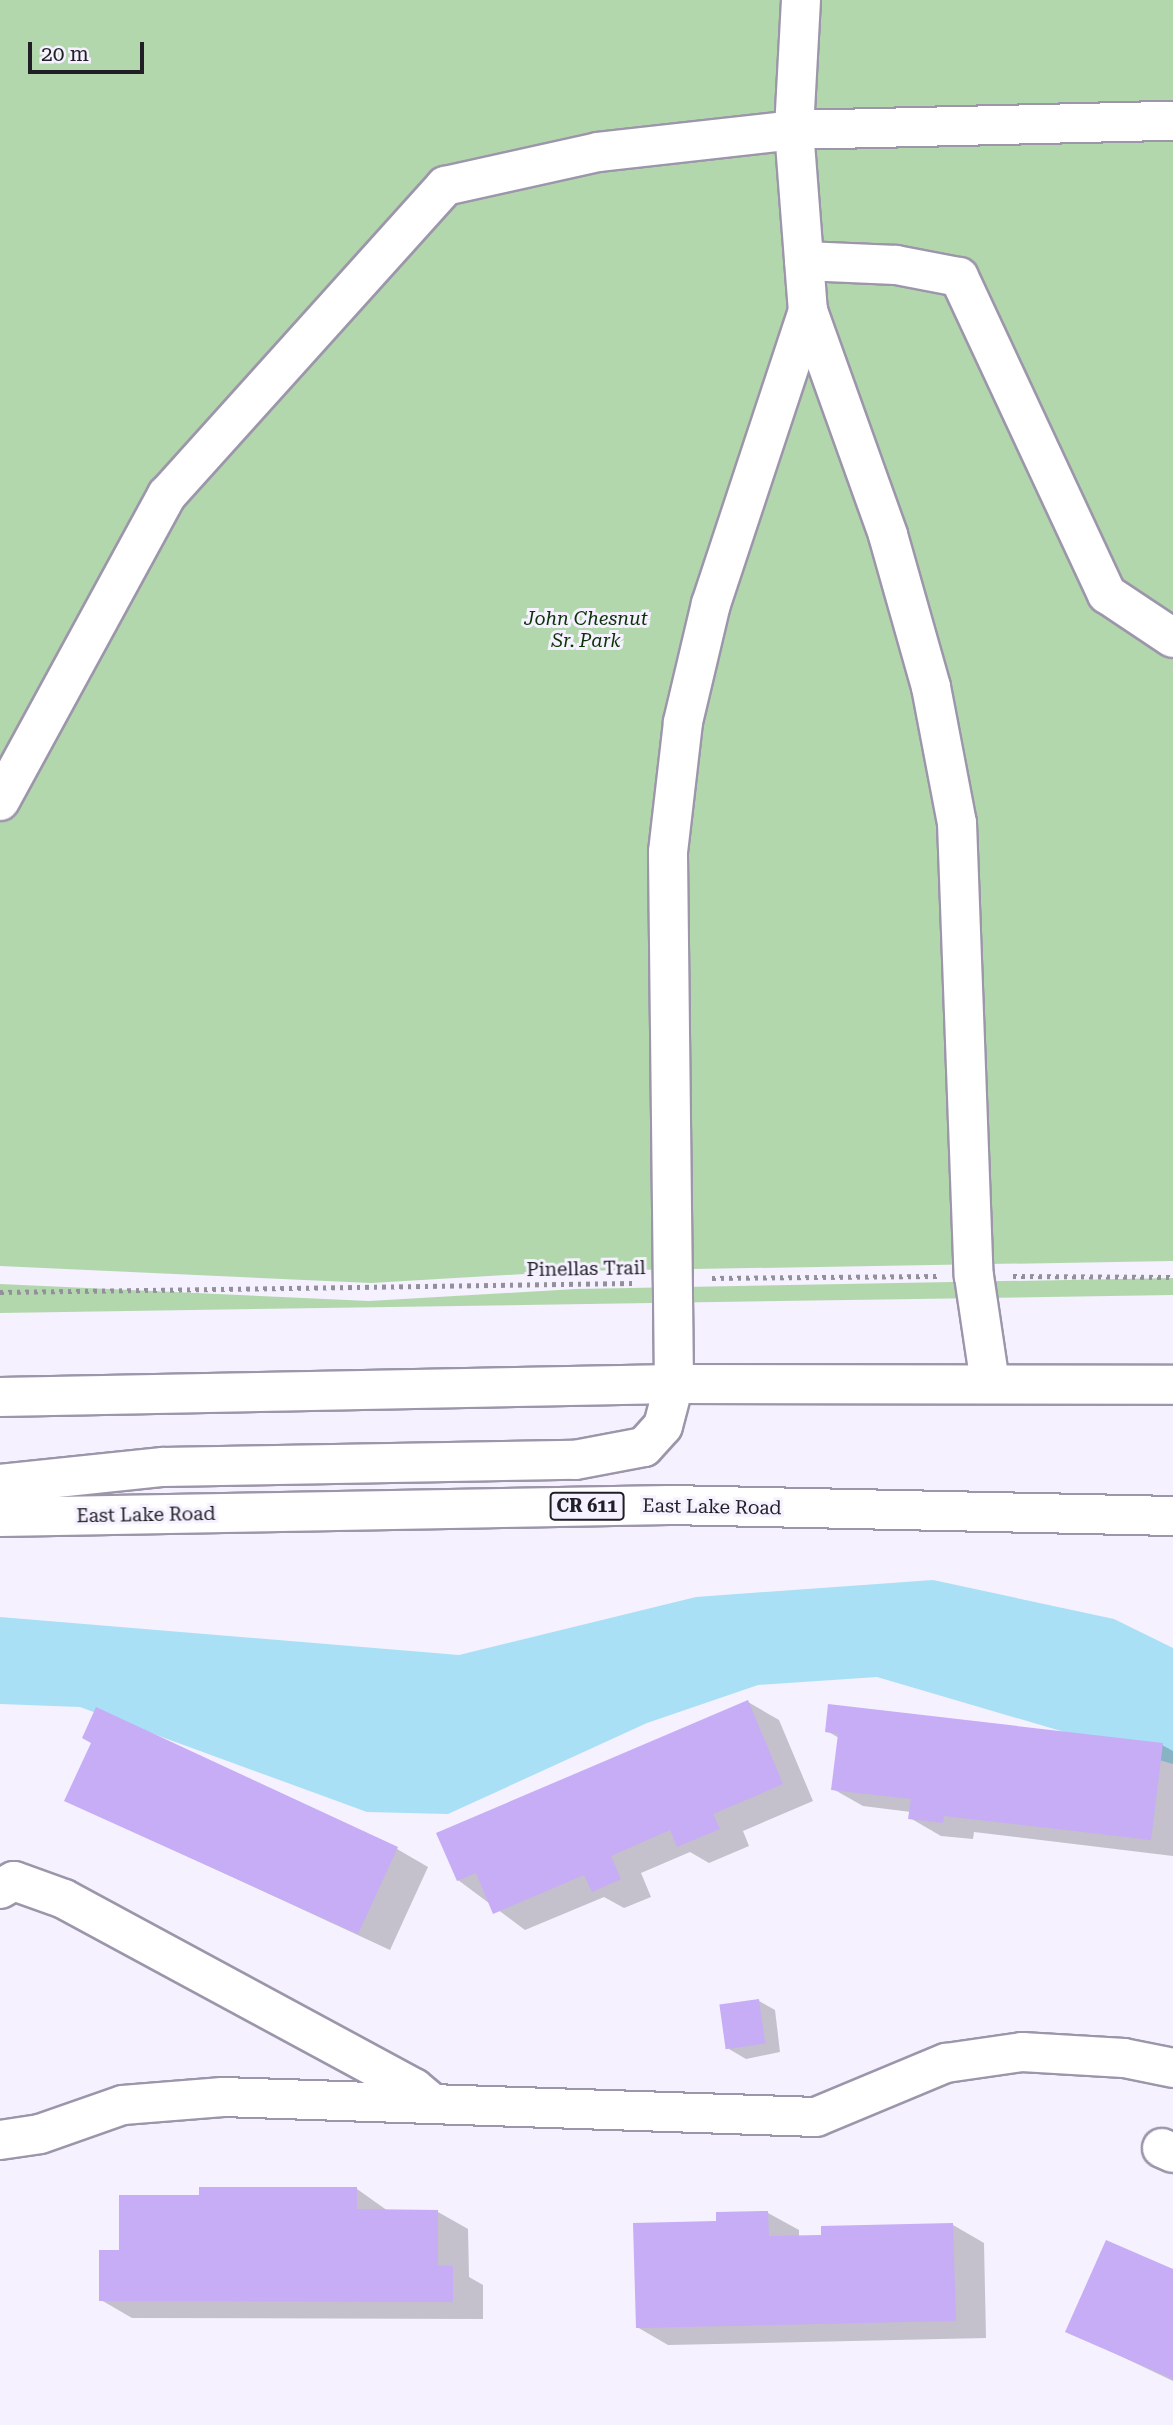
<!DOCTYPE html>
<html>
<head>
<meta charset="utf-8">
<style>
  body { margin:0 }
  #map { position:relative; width:1173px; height:2425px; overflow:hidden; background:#f5f1ff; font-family:"Roboto Serif",serif }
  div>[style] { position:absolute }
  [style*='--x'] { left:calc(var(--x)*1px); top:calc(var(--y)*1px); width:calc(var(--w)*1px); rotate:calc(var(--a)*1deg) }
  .green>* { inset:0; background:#b3d7ad }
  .water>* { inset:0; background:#a9e0f6 }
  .shadow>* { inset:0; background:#0003 }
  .building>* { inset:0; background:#c6adf6; transform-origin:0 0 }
  .path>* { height:4.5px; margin-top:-2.25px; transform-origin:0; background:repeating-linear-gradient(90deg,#93909b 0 3.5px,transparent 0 8.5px) }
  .roads { filter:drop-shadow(2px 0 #9d96ab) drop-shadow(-2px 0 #9d96ab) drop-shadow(0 2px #9d96ab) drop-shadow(0 -2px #9d96ab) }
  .minor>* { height:38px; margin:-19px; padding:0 19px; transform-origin:19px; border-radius:19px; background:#fff }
  .major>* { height:38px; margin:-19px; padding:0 19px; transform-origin:19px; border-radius:19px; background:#fff }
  span { translate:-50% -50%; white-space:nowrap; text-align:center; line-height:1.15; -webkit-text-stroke:6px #f5f1ff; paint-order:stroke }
  .shield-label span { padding:2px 5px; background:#f5f1ff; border:2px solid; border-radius:5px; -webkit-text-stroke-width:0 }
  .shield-label { font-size:18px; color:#211e26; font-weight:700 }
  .park-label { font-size:19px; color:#0c3207; font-style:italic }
  .street-label { font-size:19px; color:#211e26 }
  .scale { position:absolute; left:28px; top:42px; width:116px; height:32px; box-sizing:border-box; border:4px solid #211e26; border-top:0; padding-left:9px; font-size:21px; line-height:24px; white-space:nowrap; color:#211e26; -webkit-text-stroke:5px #f5f1ff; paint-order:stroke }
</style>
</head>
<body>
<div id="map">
  <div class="green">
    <div style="clip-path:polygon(0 0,1173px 0,1173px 1261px,576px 1271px,371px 1283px,0 1266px)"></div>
    <div style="clip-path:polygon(1173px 1278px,1173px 1295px,0 1313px,0 1284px,369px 1301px,576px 1289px)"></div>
  </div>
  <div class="water">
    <div style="clip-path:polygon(933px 1580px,1114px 1619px,1173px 1648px,1173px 1764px,877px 1677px,758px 1685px,647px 1723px,448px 1814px,367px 1812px,80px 1707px,0 1704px,0 1617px,459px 1655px,696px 1597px)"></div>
  </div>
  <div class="shadow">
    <div style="clip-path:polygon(748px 1702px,779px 1720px,813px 1801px,743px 1831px,749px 1846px,709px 1863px,690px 1852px,641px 1873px,651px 1897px,624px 1908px,604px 1897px,525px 1930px,458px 1880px)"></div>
    <div style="clip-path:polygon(827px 1731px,1162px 1745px,1173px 1751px,1173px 1856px,974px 1832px,973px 1839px,941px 1836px,910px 1818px,911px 1812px,863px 1806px,833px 1789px,839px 1738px)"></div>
    <div style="clip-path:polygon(66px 1800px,397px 1849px,428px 1867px,390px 1950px)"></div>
    <div style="clip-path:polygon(759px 2001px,775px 2010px,780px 2052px,746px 2059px,729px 2049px)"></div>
    <div style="clip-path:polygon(357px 2189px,388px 2211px,438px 2212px,468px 2229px,469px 2277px,483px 2285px,483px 2319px,132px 2318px,101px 2300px,120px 2252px,201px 2197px)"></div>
    <div style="clip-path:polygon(768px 2213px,799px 2230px,799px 2237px,953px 2225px,984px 2243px,986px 2338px,668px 2345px,637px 2327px,718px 2223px)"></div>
    <div style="clip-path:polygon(1173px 2273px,1173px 2381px,1068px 2331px)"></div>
  </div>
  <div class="building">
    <div style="clip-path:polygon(748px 1700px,783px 1784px,713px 1814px,720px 1829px,677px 1847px,670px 1830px,611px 1856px,621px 1879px,592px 1892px,584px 1875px,493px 1914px,476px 1873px,457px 1881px,436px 1833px)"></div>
    <div style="clip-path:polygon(828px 1704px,1163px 1743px,1151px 1840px,944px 1816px,943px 1823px,908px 1819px,911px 1799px,831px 1790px,838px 1734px,825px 1732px)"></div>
    <div style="clip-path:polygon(96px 1707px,398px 1847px,358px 1934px,64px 1801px,91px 1743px,82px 1738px)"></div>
    <div style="left:759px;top:1999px;width:45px;height:40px;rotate:82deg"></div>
    <div style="clip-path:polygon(199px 2187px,357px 2187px,357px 2209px,438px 2210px,438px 2265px,453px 2266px,453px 2302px,99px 2301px,99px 2250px,119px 2250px,119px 2195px,199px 2195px)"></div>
    <div style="clip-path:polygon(768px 2211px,769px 2236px,821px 2235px,821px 2226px,953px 2223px,956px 2321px,636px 2328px,633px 2223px,716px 2221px,716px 2212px)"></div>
    <div style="clip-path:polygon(1106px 2240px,1173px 2269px,1173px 2379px,1065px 2332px)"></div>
  </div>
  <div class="path">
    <div style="--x:1013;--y:1276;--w:160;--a:0.4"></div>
    <div style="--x:712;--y:1278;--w:226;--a:-0.5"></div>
    <div style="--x:0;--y:1292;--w:633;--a:-0.81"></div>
  </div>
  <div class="roads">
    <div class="minor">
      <div style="--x:801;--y:0;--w:130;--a:93.1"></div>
      <div style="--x:794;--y:130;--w:182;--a:85.6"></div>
      <div style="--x:808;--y:311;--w:238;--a:70.3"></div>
      <div style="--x:888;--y:535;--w:158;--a:74.2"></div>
      <div style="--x:931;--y:687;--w:138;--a:79.2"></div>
      <div style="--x:957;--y:823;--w:453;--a:87.9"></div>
      <div style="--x:974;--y:1276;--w:108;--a:81.5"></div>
      <div style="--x:804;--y:261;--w:92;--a:2.5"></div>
      <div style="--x:896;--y:265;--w:64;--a:10.8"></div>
      <div style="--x:959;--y:277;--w:350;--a:65"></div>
      <div style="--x:1107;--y:594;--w:79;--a:33.7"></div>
      <div style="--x:0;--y:801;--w:349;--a:-61.4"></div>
      <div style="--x:167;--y:495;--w:416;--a:-48"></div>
      <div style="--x:445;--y:186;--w:157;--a:-12.5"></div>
      <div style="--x:598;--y:152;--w:197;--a:-6.4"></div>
      <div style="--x:794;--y:130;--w:379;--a:-1.4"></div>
      <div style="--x:0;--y:1484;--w:164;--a:-6"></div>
      <div style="--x:163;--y:1467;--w:412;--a:-1"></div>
      <div style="--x:575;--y:1460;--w:70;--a:-10.7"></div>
      <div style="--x:644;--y:1447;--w:28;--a:-48"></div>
      <div style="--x:663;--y:1426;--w:43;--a:-75.3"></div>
      <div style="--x:674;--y:1384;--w:532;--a:-90.65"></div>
      <div style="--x:668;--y:852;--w:131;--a:-83.4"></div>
      <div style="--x:683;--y:722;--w:121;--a:-76.7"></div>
      <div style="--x:711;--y:604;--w:309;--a:-71.7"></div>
      <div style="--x:0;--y:1889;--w:16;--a:-30"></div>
      <div style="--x:14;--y:1881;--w:53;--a:19.8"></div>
      <div style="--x:64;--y:1899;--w:398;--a:28.4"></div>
      <div style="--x:414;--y:2088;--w:25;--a:40"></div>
      <div style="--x:0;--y:2140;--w:40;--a:-8.5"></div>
      <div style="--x:40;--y:2134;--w:88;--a:-19.3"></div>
      <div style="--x:123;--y:2105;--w:100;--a:-4.6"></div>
      <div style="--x:223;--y:2097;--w:593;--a:1.93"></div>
      <div style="--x:816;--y:2117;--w:141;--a:-22.6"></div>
      <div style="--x:946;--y:2063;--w:77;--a:-8.2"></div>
      <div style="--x:1022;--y:2052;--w:102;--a:3.4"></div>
      <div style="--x:1124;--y:2058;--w:50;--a:11.5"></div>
      <div style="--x:1162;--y:2148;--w:12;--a:24"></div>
    </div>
    <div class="major">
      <div style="--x:0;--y:1397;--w:674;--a:-1.1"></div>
      <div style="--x:674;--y:1384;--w:499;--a:0.1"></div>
      <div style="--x:0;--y:1517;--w:669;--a:-1.03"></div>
      <div style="--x:669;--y:1505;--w:504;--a:1.25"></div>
    </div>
  </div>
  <div class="shield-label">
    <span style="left:587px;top:1506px">CR 611</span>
  </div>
  <div class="park-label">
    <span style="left:586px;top:630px">John Chesnut<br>Sr. Park</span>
  </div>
  <div class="street-label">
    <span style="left:586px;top:1269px;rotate:-1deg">Pinellas Trail</span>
    <span style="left:712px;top:1507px;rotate:1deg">East Lake Road</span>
    <span style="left:146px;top:1515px;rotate:-1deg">East Lake Road</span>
  </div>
  <div class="scale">20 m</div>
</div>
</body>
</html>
